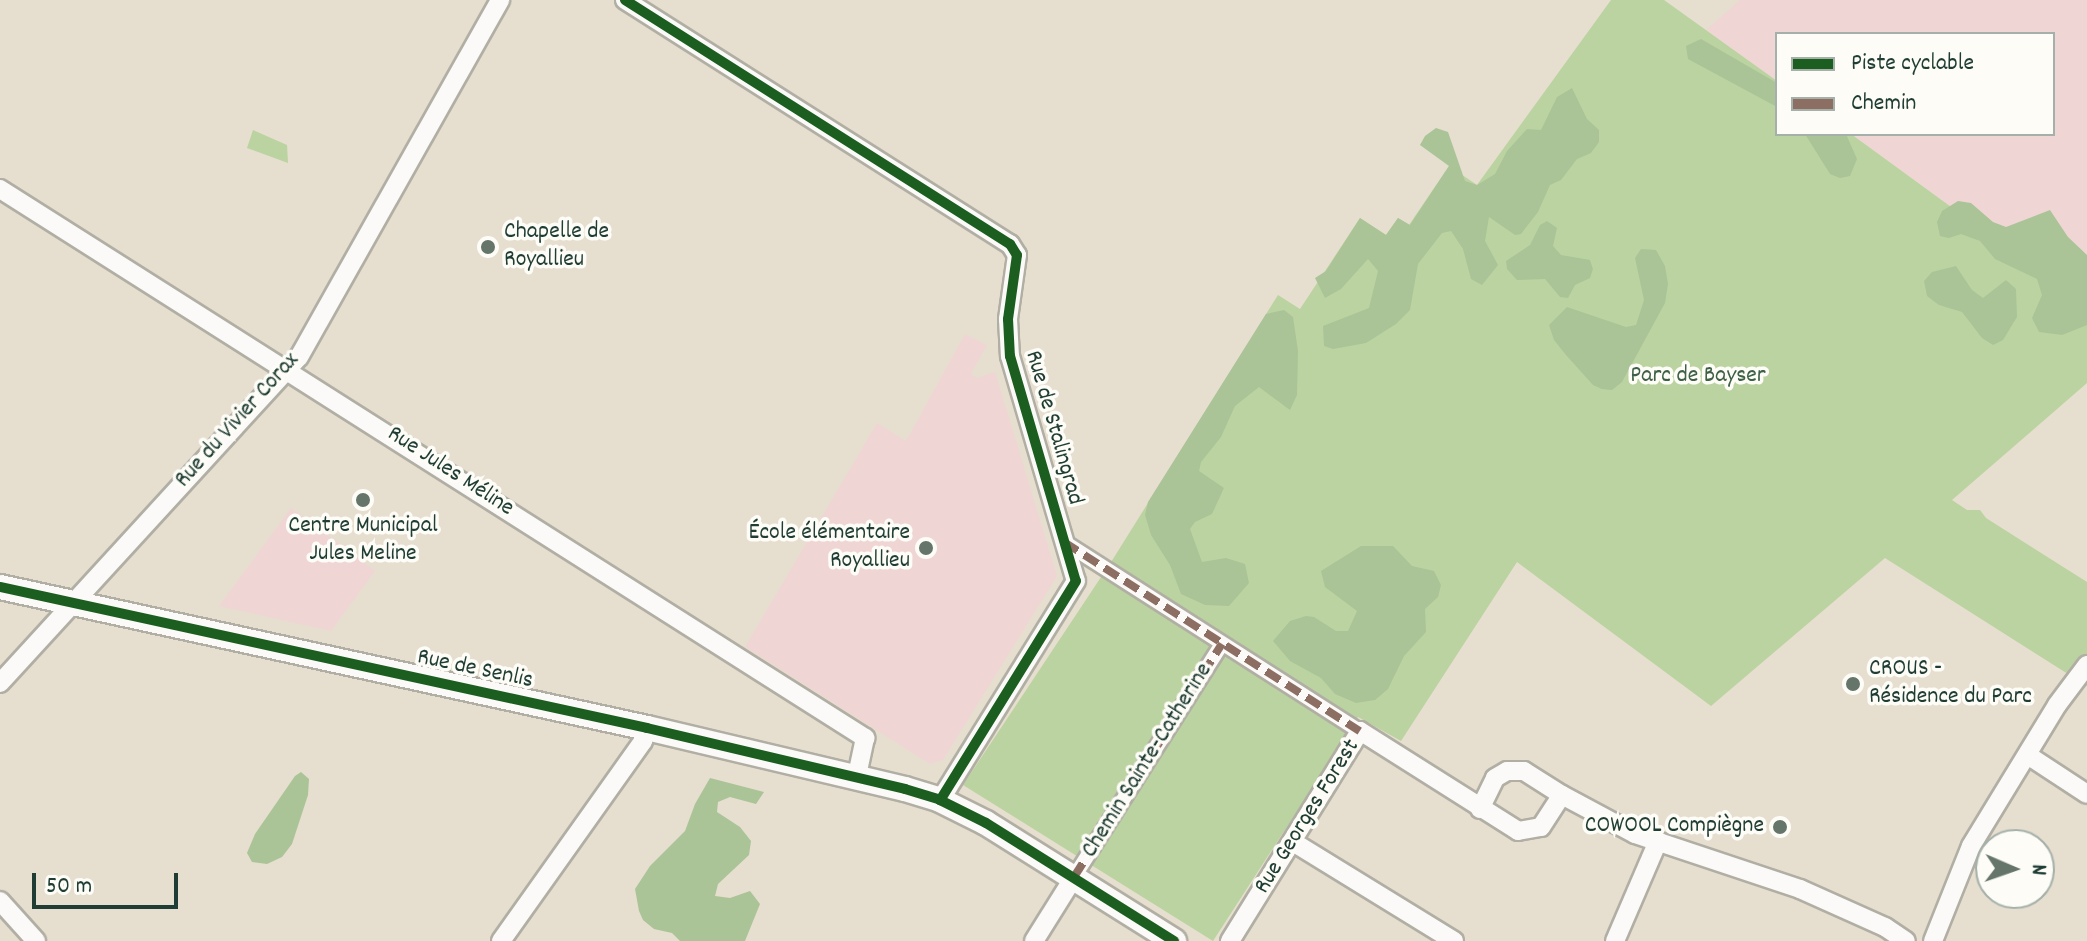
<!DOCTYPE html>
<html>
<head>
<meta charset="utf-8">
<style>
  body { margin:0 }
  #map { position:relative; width:2087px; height:941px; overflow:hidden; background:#e6dece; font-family:Dekko,sans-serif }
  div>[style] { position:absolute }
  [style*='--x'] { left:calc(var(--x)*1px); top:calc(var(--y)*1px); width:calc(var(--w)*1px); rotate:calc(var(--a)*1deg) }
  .built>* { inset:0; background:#efd6d4 }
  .green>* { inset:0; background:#bbd3a0 }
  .forest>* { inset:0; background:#aac497 }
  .roads { filter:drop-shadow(2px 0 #b1afa4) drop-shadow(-2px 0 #b1afa4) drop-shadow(0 2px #b1afa4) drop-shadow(0 -2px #b1afa4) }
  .pedestrian>* { height:14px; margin:-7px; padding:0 7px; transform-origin:7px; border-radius:7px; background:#fbfaf8 }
  .minor>* { height:18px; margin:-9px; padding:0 9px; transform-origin:9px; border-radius:9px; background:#fbfaf8 }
  .tertiary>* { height:24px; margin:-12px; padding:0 12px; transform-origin:12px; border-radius:12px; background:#fbfaf8 }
  .quiet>* { height:8px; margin-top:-4px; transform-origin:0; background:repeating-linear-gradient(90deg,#8d6e63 0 16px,transparent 0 24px) }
  .cycleway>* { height:10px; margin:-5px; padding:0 5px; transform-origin:5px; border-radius:5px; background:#1b5e20 }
  .dots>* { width:22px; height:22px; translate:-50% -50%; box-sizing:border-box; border:4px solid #fdfcf7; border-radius:50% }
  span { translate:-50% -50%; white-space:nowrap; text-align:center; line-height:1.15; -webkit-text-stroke:7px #fdfcf7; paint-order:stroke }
  .poi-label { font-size:24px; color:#1f3d34 }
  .left { translate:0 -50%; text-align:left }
  .right { translate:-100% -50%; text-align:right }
  .park-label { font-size:24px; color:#3d6046 }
  .street-label { font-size:24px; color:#1f3d34 }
  .legend { position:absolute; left:1775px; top:32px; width:280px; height:104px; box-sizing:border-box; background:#fdfcf7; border:2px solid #a4b0a9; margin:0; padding:10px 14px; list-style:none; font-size:24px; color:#1f3d34 }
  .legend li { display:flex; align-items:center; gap:16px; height:40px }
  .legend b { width:40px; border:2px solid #a4b0a9 }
  .north { position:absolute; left:1975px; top:829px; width:80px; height:80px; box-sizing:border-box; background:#fdfcf7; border:2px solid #a4b0a9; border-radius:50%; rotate:92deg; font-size:22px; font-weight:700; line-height:32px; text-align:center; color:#1f3d34 }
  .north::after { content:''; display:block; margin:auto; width:28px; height:36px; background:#65756a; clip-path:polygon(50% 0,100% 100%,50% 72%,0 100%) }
  .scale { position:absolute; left:32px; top:873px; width:146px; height:36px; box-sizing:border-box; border:4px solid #1f3d34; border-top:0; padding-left:10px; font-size:24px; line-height:28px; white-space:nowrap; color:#1f3d34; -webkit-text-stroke:6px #fdfcf7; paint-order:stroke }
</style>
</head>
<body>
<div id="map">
  <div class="built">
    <div style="clip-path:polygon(1740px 0,2087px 0,2087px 306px,1851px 134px,2053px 134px,2053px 34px,1777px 34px,1777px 81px,1706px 30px)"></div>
    <div style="clip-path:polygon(965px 334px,987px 345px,971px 374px,977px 378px,995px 372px,1057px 576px,943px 760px,930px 764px,745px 647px,877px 423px,906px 441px)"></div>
    <div style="clip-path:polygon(291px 508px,375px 571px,331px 631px,219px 606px)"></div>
  </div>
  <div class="green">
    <div style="clip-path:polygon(1611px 0,1664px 0,1777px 81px,1777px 134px,1851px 134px,2087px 306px,2087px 383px,1952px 500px,1967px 510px,1980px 510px,1986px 518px,2087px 582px,2087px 686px,1885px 558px,1711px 706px,1517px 562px,1401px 741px,1358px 717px,1213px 941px,963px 785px,1113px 559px,1278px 295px,1300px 309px,1360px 218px,1386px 235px,1398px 218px,1409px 225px,1449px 166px,1477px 185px)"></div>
    <div style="clip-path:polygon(253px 130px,287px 145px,288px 163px,247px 148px)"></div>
  </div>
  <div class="forest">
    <div style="clip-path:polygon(1701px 39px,1777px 83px,1777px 107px,1688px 59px,1686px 46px)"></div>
    <div style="clip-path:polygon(1572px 88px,1587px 119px,1599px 130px,1599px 142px,1591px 153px,1577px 159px,1561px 180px,1550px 185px,1538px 212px,1521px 234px,1515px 235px,1489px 217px,1485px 241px,1498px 265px,1482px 285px,1471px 279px,1463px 249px,1451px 231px,1442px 233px,1418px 264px,1410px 310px,1396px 324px,1366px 343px,1333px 349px,1324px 346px,1323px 326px,1369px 308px,1378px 271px,1368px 259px,1341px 289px,1325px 298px,1315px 278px,1326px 271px,1360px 218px,1386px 235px,1398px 218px,1410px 225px,1449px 166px,1420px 145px,1425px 136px,1436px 128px,1448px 132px,1465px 181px,1477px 185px,1495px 174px,1507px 151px,1527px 129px,1541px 130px,1557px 97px)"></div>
    <div style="clip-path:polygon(1805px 134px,1846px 134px,1857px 159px,1850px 176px,1840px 178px,1830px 174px)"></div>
    <div style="clip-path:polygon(1958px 201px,1971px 203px,1993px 222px,2006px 227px,2050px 210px,2068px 237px,2087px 255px,2087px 325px,2062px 335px,2039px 332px,2032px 318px,2042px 295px,2037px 279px,1995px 259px,1980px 241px,1961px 234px,1949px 238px,1940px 236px,1937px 222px,1942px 211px)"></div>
    <div style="clip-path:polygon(1547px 221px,1557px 228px,1553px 246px,1561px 255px,1590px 260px,1593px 269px,1590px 278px,1575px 285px,1568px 298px,1560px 297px,1545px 279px,1517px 280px,1507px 269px,1506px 261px,1530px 245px,1540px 225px)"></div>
    <div style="clip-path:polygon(1641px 249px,1656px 250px,1665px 266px,1668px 284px,1665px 303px,1622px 382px,1612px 390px,1602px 389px,1593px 385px,1566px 355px,1554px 340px,1549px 325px,1567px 307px,1626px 327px,1636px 325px,1644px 300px,1635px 258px)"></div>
    <div style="clip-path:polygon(1956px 266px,1972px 290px,1983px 298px,2006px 280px,2016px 289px,2017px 317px,2003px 340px,1993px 345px,1982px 338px,1962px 312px,1939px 305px,1927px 296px,1924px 281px,1932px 272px)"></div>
    <div style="clip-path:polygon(1284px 310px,1293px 317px,1298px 351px,1297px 395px,1290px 410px,1259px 387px,1235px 406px,1221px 437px,1201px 462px,1199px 471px,1224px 488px,1212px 514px,1195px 522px,1190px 529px,1202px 562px,1226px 558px,1245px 564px,1249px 583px,1229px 606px,1205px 605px,1181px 594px,1170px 565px,1151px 535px,1145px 515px,1148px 502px,1266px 314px)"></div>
    <div style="clip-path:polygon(1361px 546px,1393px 546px,1412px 566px,1434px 571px,1441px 585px,1438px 597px,1425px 609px,1426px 632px,1404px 656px,1388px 689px,1375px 700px,1356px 703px,1335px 694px,1321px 678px,1290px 661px,1273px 641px,1290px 621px,1306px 616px,1314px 617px,1336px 631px,1348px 631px,1357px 611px,1325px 587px,1321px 571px)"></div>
    <div style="clip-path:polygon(301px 772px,309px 779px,308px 795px,292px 844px,282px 857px,267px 864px,252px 862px,247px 853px,255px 834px,295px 776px)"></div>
    <div style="clip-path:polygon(710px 778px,764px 792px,756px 804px,730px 797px,718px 802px,717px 812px,740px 827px,751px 841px,749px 855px,718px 884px,715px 896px,730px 898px,750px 891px,760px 904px,745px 941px,680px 941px,672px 933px,654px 929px,643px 920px,639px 911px,635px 889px,650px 866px,685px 831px,695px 804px)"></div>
  </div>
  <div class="roads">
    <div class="pedestrian">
      <div style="--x:1064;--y:542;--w:351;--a:32.6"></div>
      <div style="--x:1074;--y:877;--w:276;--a:-57.6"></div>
    </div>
    <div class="minor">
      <div style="--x:625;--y:0;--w:456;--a:32.4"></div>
      <div style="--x:1010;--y:244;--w:13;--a:58"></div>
      <div style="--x:1017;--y:255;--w:65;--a:98"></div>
      <div style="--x:1008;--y:319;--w:37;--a:87"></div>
      <div style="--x:1010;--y:356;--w:234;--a:73.7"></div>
      <div style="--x:1076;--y:581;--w:258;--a:121.8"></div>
      <div style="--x:0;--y:189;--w:1025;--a:32.4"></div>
      <div style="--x:865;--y:738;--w:39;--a:102"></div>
      <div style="--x:0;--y:683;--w:442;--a:-47.5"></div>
      <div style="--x:299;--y:357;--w:410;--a:-60.6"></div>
      <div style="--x:2029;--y:756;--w:69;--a:33.2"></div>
      <div style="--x:1480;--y:809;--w:34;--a:-64"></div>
      <div style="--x:1495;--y:778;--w:14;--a:-30"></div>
      <div style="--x:1507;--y:771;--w:17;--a:0"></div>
      <div style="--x:1524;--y:771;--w:45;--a:32.3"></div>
      <div style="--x:1293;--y:842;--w:189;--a:31.6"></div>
      <div style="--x:0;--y:901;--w:54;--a:48"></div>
      <div style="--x:501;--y:941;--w:245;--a:-54.6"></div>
      <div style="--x:643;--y:741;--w:14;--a:-73"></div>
      <div style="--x:1034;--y:941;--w:75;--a:-58"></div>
      <div style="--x:1230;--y:941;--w:247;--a:-58.2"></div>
      <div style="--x:1360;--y:731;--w:187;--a:32.3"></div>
      <div style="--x:1518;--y:831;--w:23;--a:-10"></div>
      <div style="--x:1541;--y:827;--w:38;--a:-57"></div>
      <div style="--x:1562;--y:795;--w:83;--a:28.1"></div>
      <div style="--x:1635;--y:834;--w:174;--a:18.4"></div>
      <div style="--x:1800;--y:889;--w:93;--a:24.1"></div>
      <div style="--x:1885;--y:927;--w:25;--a:34"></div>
      <div style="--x:1615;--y:941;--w:109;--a:-66.7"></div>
      <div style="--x:1933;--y:941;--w:102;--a:-68.2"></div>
      <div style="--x:1971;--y:846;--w:165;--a:-58.6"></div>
      <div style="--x:2057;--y:705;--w:50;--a:-53.1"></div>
    </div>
    <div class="tertiary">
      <div style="--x:0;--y:587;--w:662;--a:12.29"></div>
      <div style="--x:647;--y:728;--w:265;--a:13.3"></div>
      <div style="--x:905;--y:789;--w:37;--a:17"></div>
      <div style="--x:940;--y:800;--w:51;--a:26.6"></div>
      <div style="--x:986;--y:823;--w:222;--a:32.1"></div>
    </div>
  </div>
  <div class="quiet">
    <div style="--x:1064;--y:542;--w:351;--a:32.6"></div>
    <div style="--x:1074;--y:877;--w:276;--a:-57.6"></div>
  </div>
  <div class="cycleway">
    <div style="--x:625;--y:0;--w:456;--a:32.4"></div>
    <div style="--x:1010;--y:244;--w:13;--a:58"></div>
    <div style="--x:1017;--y:255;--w:65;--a:98"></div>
    <div style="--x:1008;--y:319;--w:37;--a:87"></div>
    <div style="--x:1010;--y:356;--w:234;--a:73.7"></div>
    <div style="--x:1076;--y:581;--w:258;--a:121.8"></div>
    <div style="--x:0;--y:587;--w:662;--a:12.29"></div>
    <div style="--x:647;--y:728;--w:265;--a:13.3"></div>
    <div style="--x:905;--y:789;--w:37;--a:17"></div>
    <div style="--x:940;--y:800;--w:51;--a:26.6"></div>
    <div style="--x:986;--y:823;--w:222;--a:32.1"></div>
  </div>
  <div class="dots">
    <div style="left:488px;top:247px;background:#65756a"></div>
    <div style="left:363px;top:500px;background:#65756a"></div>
    <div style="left:926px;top:548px;background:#65756a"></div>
    <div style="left:1853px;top:684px;background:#65756a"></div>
    <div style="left:1780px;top:827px;background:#65756a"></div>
  </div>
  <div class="poi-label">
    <span class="left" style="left:504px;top:247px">Chapelle de<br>Royallieu</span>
    <span style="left:363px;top:541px">Centre Municipal<br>Jules Meline</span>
    <span class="right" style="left:910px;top:548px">École élémentaire<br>Royallieu</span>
    <span class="left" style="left:1869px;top:684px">CROUS -<br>Résidence du Parc</span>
    <span class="right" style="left:1764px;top:827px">COWOOL Compiègne</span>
  </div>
  <div class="park-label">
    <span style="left:1698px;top:377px">Parc de Bayser</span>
  </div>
  <div class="street-label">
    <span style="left:238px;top:421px;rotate:-48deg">Rue du Vivier Corax</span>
    <span style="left:1053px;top:428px;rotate:74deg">Rue de Stalingrad</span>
    <span style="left:450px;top:472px;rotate:33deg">Rue Jules Méline</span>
    <span style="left:475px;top:670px;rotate:12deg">Rue de Senlis</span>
    <span style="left:1148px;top:761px;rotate:-58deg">Chemin Sainte-Catherine</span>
    <span style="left:1308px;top:817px;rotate:-58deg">Rue Georges Forest</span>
  </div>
  <ul class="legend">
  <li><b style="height:10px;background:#1b5e20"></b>Piste cyclable</li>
  <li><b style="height:10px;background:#8d6e63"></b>Chemin</li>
  </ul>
  <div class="north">N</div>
  <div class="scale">50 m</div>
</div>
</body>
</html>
